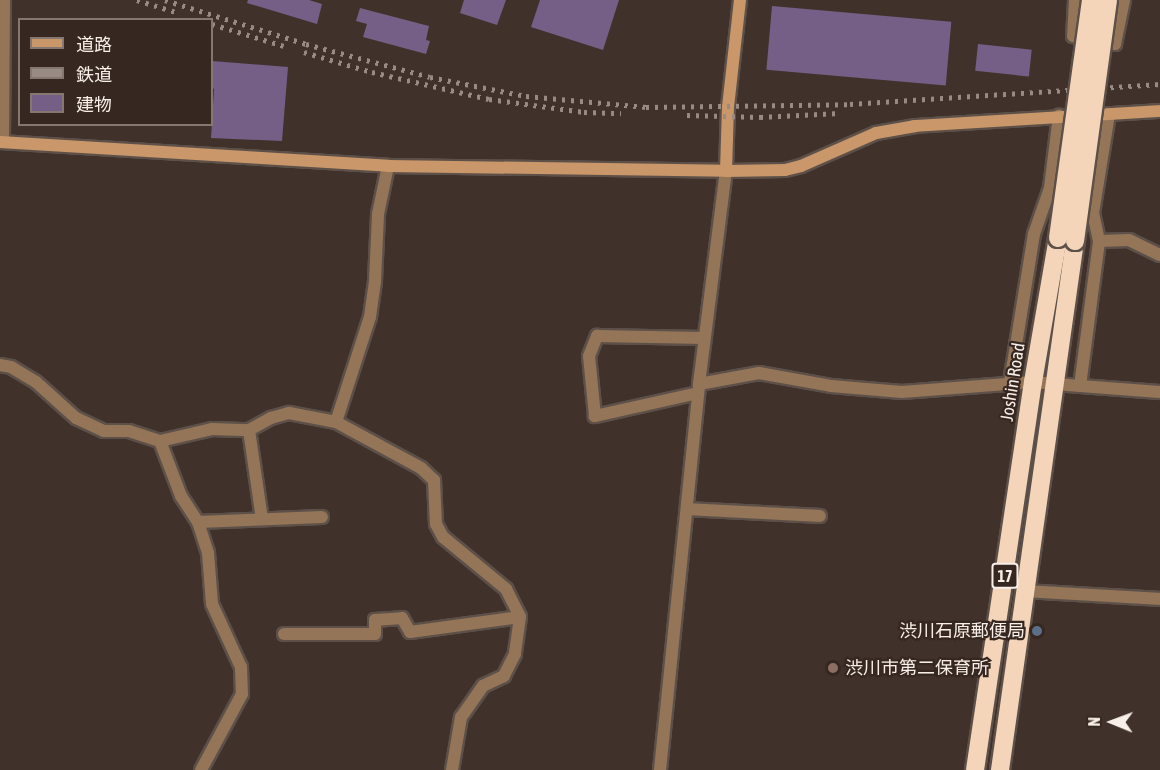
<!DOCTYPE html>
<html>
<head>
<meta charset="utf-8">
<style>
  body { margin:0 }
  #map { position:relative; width:1160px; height:770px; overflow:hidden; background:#40322a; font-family:"Asap Condensed","Noto Sans JP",sans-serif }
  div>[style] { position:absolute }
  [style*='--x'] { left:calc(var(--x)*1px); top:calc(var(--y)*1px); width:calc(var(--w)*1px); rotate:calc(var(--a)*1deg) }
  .building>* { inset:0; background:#755f86; transform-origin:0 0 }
  .roads { filter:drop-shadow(2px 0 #5d5049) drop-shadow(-2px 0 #5d5049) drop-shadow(0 2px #5d5049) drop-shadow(0 -2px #5d5049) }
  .street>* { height:12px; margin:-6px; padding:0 6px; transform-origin:6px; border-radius:6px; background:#947558 }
  .secondary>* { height:12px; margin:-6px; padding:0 6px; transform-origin:6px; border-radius:6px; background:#c99769 }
  .highway>* { height:18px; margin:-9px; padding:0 9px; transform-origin:9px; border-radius:9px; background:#f4d5ba }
  .rail>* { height:4.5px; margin-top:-2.25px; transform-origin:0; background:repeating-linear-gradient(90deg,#978b84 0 3px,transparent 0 9px) }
  .bridges { filter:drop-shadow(2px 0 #5d5049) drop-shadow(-2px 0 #5d5049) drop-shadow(0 2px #5d5049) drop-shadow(0 -2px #5d5049) }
  .highway-bridge>* { height:18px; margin:-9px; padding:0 9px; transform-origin:9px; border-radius:9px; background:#f4d5ba }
  .dots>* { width:16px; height:16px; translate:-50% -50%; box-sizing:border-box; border:3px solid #362820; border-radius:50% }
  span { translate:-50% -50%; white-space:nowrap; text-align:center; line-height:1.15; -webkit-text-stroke:4.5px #362820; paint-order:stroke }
  .shield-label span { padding:2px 4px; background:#362820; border:2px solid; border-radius:4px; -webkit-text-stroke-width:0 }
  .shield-label { font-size:16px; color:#f8efe9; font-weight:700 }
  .street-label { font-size:18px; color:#f8efe9 }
  .poi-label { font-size:18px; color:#f8efe9 }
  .right { translate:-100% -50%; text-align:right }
  .left { translate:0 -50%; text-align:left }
  .legend { position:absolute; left:18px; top:18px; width:195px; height:108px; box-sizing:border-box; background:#362820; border:2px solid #847870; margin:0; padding:8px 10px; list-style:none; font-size:18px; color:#f8efe9 }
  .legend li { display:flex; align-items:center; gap:12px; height:30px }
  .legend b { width:30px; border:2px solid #847870 }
  .north { position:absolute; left:1082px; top:692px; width:60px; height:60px; -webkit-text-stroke:4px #362820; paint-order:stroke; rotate:271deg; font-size:16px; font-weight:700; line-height:24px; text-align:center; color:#f8efe9 }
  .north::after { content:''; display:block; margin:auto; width:21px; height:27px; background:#f8efe9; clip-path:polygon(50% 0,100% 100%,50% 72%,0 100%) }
</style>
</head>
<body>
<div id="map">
  <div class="building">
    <div style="clip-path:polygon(248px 0,309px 0,322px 4px,317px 24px,247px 3px)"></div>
    <div style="clip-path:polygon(464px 0,506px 0,497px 25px,460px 13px)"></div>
    <div style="clip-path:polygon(540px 0,619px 0,603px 50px,531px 27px)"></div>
    <div style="left:772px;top:6px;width:180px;height:64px;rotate:5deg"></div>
    <div style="clip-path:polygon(360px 8px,429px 26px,426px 40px,430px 41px,426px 54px,363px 37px,367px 24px,356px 21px)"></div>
    <div style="left:978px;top:44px;width:54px;height:27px;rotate:6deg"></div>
    <div style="clip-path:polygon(212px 61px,288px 67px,282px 141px,211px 138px,214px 89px,212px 88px)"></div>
  </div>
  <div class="roads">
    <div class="street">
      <div style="--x:1075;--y:0;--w:36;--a:93"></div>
      <div style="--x:1073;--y:36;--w:43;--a:10.8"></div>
      <div style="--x:1115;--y:44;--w:45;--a:-78.4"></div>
      <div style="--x:3;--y:142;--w:142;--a:-89.6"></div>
      <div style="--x:1099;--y:241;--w:30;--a:-2"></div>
      <div style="--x:1129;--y:240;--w:34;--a:26"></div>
      <div style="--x:0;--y:365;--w:11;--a:10"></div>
      <div style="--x:11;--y:367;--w:29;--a:31"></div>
      <div style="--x:36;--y:382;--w:54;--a:42"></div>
      <div style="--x:76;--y:418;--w:31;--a:25"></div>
      <div style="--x:104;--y:431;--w:25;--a:0"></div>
      <div style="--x:129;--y:431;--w:33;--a:18"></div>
      <div style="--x:160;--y:441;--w:53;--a:-13"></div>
      <div style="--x:212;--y:429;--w:37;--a:2"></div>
      <div style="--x:249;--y:430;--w:25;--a:-29"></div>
      <div style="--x:271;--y:418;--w:19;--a:-16"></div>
      <div style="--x:289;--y:413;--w:48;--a:10.8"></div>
      <div style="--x:336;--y:422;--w:97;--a:28.4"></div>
      <div style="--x:421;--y:468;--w:18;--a:43"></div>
      <div style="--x:434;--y:480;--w:44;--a:87.4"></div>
      <div style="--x:436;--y:524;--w:15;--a:62"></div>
      <div style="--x:443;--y:537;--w:82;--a:39.5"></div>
      <div style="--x:506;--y:589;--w:31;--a:63"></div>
      <div style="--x:520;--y:617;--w:37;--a:98"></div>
      <div style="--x:515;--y:654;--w:25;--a:117"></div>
      <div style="--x:504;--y:676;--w:23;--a:155"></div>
      <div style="--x:483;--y:686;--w:38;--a:125"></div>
      <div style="--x:461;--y:717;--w:54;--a:99.6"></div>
      <div style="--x:1010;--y:382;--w:150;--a:-80.8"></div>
      <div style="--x:1034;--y:234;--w:49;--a:-70.8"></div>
      <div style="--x:1050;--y:188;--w:73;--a:-82.9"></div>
      <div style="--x:699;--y:384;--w:61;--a:-10.4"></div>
      <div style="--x:759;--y:373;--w:73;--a:10.2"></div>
      <div style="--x:831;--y:386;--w:71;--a:4.8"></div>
      <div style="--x:902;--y:392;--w:131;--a:-4.4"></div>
      <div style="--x:1033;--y:382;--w:47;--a:4.9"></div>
      <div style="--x:1080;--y:386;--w:146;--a:-82.5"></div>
      <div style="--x:1099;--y:241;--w:29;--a:-102"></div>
      <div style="--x:1093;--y:213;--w:100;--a:-80.8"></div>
      <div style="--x:1080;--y:386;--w:80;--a:4.3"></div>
      <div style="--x:698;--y:393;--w:106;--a:167.4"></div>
      <div style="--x:595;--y:416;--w:60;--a:-95.7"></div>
      <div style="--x:589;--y:356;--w:22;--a:-68"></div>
      <div style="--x:597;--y:336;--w:107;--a:1.1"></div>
      <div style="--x:336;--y:422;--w:110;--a:-72.1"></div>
      <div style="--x:370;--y:317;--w:36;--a:-82"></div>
      <div style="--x:375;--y:281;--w:67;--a:-87.4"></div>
      <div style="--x:378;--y:214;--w:49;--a:-78.2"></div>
      <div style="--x:249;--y:430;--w:90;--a:81.7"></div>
      <div style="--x:160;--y:441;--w:59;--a:69.1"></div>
      <div style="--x:181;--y:496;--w:31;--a:57"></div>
      <div style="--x:198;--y:522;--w:33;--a:72"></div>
      <div style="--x:208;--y:553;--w:51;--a:85.5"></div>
      <div style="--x:212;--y:604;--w:69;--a:65.3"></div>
      <div style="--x:241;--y:667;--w:27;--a:88"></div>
      <div style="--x:242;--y:694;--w:86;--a:118.3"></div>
      <div style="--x:687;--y:509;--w:133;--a:3"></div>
      <div style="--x:198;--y:522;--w:124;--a:-2.3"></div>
      <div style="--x:1026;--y:591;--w:134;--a:3.4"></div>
      <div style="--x:284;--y:634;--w:91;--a:0"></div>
      <div style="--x:375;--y:634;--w:14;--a:-90"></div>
      <div style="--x:375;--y:620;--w:27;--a:-4"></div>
      <div style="--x:402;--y:618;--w:16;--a:60"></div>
      <div style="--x:410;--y:632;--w:111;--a:-7.8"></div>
      <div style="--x:660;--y:770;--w:388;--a:-84.2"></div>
      <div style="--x:699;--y:384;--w:215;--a:-82.8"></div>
    </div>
    <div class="secondary">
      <div style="--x:0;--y:142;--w:389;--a:3.5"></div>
      <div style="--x:388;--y:166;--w:338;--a:0.8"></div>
      <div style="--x:726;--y:171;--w:64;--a:-88.2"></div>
      <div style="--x:728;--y:107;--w:108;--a:-83.6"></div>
      <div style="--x:726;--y:171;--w:59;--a:-1"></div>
      <div style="--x:785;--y:170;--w:16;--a:-14"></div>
      <div style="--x:801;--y:166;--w:82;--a:-23.7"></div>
      <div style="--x:876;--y:133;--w:39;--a:-10"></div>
      <div style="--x:914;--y:126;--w:246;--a:-3.5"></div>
    </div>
    <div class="highway">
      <div style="--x:975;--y:770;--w:392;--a:-81.5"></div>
      <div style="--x:1033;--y:382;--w:146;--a:-80.2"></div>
      <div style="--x:1000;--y:770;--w:534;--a:-81.93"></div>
    </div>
  </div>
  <div class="rail">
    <div style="--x:137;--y:0;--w:41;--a:17.1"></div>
    <div style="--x:165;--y:0;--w:148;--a:17.3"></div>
    <div style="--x:306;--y:44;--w:128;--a:14.9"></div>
    <div style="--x:430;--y:77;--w:98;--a:11.2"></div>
    <div style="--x:526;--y:96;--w:121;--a:5.2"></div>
    <div style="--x:646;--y:107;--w:204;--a:-0.8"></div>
    <div style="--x:850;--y:104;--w:311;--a:-3.7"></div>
    <div style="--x:212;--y:24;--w:75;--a:17"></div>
    <div style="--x:304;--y:52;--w:71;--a:16.4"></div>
    <div style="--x:372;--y:72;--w:120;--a:13"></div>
    <div style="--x:489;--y:99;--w:96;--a:7.8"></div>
    <div style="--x:584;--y:112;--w:37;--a:2"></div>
    <div style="--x:687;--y:115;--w:73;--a:1.6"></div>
    <div style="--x:760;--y:117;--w:80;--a:-2.9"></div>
  </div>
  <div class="bridges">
    <div class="highway-bridge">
      <div style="--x:1058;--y:238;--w:240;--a:-82.1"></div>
      <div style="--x:1075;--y:241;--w:243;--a:-82.2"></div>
    </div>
  </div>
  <div class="dots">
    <div style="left:1037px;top:631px;background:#5c6f8a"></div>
    <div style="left:833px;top:668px;background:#8d6e63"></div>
  </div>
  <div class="shield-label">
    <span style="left:1005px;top:576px">17</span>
  </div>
  <div class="street-label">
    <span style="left:1013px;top:382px;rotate:-81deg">Joshin Road</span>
  </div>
  <div class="poi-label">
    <span class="right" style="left:1025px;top:631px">渋川石原郵便局</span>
    <span class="left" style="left:845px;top:668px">渋川市第二保育所</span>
  </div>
  <ul class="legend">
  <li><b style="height:8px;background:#c99769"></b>道路</li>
  <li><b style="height:8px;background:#978b84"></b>鉄道</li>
  <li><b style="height:16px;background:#755f86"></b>建物</li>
  </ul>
  <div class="north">N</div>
</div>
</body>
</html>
